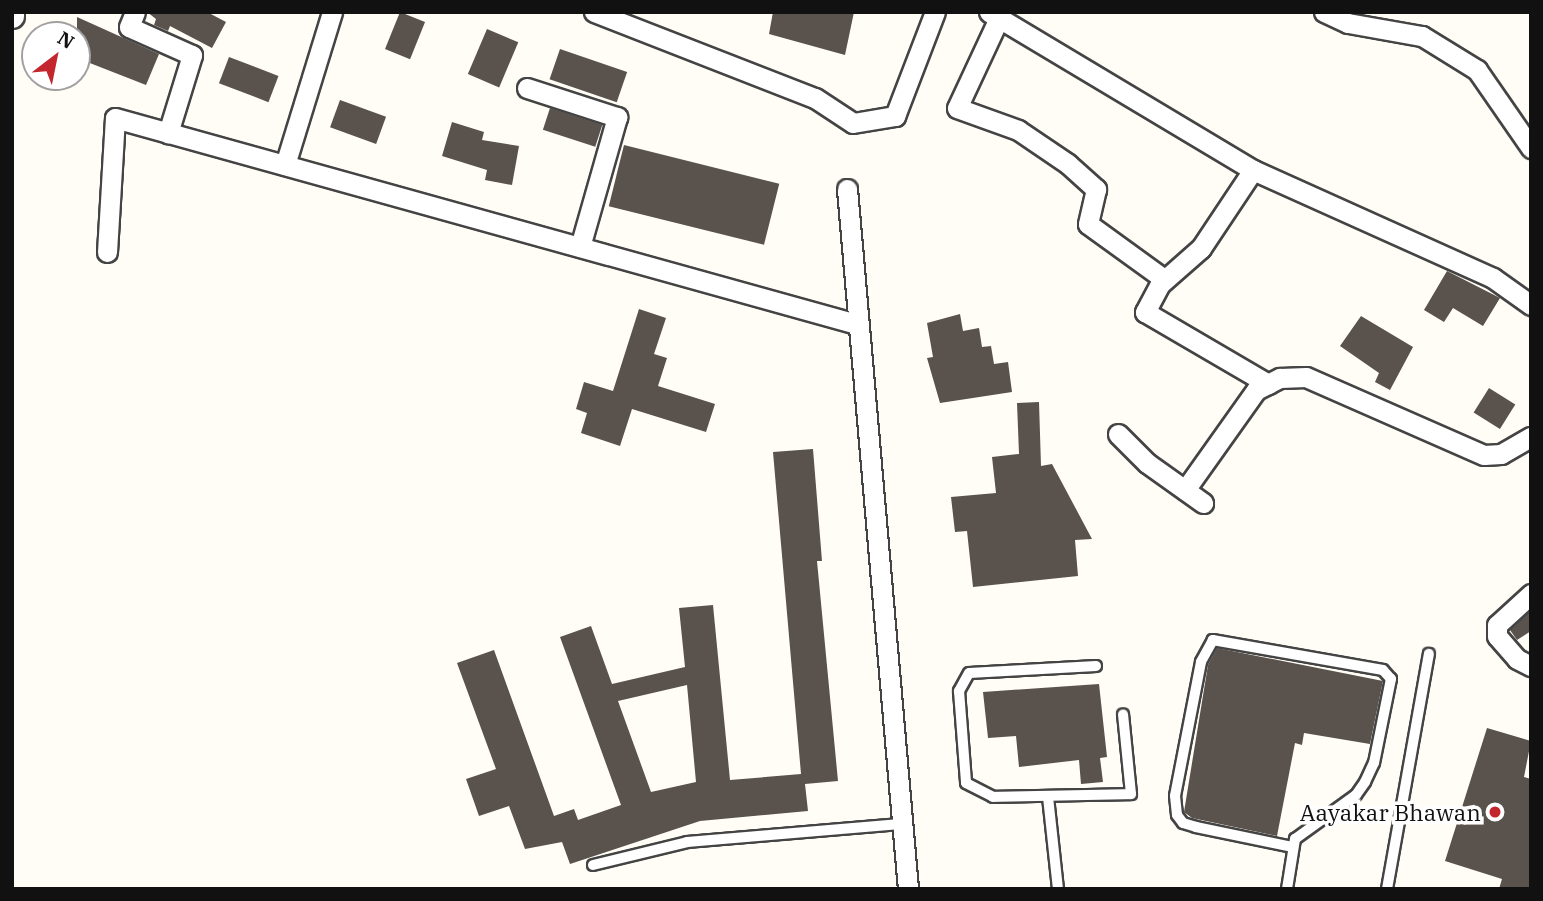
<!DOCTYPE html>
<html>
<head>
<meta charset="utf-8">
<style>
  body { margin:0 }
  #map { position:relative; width:1543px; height:901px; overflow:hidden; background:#fffdf5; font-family:"IBM Plex Serif",serif }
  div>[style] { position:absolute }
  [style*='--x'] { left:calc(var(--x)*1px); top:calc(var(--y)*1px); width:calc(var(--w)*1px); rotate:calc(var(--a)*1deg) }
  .building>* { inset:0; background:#5a524d; transform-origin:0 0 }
  .roads { filter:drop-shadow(2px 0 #444) drop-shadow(-2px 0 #444) drop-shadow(0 2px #444) drop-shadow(0 -2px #444) }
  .service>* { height:10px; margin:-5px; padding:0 5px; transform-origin:5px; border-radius:5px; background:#fff }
  .minor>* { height:19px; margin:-9.5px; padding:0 9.5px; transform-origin:9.5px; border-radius:9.5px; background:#fff }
  .tertiary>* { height:24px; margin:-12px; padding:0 12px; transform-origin:12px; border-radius:12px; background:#fff }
  .dots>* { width:19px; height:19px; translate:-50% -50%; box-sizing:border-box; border:4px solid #fff; border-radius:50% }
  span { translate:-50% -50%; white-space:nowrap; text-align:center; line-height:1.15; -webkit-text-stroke:7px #fff; paint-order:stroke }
  .poi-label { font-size:23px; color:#111 }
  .right { translate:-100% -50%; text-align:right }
  .frame { position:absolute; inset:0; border:14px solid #111; pointer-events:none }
  .north { position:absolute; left:21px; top:21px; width:70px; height:70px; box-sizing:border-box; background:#fff; border:2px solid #a0a0a0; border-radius:50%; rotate:32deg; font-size:19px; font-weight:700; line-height:28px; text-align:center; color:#111 }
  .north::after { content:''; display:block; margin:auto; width:24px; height:32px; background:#c4262e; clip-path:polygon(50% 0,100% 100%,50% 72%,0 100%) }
</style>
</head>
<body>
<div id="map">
  <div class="building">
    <div style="clip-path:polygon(147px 12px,207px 12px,226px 22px,212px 48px,170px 26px,168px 31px,154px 25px,156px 19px)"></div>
    <div style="left:400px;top:12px;width:27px;height:40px;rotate:22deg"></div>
    <div style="clip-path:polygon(773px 12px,854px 12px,845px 55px,769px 34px)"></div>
    <div style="clip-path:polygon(77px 17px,159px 54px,146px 85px,77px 58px)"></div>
    <div style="left:487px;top:29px;width:34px;height:49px;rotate:23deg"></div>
    <div style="left:560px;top:49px;width:71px;height:32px;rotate:19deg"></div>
    <div style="left:229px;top:57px;width:53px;height:28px;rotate:21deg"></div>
    <div style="left:340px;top:100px;width:49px;height:29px;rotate:20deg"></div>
    <div style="left:550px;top:108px;width:55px;height:23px;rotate:18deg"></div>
    <div style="clip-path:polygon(452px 122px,484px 132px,482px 140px,519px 146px,512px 185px,485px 180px,487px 170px,442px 156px)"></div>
    <div style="left:624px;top:145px;width:160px;height:63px;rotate:14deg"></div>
    <div style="clip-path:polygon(1447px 271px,1500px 298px,1483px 326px,1453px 308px,1444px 322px,1424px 310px)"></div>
    <div style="clip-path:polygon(639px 309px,666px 318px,654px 354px,667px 358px,658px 386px,715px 404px,706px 432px,632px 409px,620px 446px,581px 433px,587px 413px,576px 409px,584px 382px,613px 391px)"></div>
    <div style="clip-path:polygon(960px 314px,963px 331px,979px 328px,982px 347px,991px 346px,994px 364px,1008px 362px,1012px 392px,940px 403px,927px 358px,933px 357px,927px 323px)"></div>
    <div style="clip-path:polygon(1361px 316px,1413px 347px,1390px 390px,1375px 382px,1379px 373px,1340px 346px)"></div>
    <div style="left:1489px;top:388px;width:31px;height:29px;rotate:32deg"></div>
    <div style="clip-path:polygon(1039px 402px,1041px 466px,1052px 464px,1092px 539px,1075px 540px,1078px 576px,973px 587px,967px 531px,955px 532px,951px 497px,996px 493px,992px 457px,1019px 454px,1017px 403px)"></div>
    <div style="clip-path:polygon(evenodd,813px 449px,822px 561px,817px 561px,838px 781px,805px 784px,808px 811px,700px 821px,570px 864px,562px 842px,525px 849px,509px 806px,479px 816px,466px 779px,496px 769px,457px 663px,494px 650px,554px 816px,574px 809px,578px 820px,621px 805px,560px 637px,591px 626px,612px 684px,685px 667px,679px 608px,713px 605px,730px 780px,801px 774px,773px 452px,813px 449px,687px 685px,696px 782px,651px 792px,618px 701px,687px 685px)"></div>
    <div style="clip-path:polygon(1531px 611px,1531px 631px,1517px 640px,1510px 630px)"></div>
    <div style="clip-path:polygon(1217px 648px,1383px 681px,1370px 744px,1304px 733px,1302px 745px,1295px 743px,1277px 836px,1192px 818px,1184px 812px,1208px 665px)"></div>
    <div style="clip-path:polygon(1099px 684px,1107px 757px,1100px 758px,1103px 782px,1081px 784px,1079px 760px,1019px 767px,1016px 736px,988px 738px,983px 692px)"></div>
    <div style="clip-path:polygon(1487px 728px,1531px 741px,1524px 777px,1531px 779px,1531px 889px,1499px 889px,1502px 879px,1445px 861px)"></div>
  </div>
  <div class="roads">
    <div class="service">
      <div style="--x:1096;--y:666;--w:127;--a:176.8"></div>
      <div style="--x:969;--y:673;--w:21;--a:119"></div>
      <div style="--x:959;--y:691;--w:92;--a:85.6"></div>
      <div style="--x:966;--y:783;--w:30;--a:27"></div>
      <div style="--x:993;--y:797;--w:138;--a:-1.2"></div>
      <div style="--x:1131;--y:794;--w:80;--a:-95.7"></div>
      <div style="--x:1048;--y:797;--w:93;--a:83.8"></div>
      <div style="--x:593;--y:865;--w:97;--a:-13.7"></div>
      <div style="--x:687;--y:842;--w:217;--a:-4.8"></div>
      <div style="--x:1287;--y:889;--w:51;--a:-80.9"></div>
      <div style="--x:1295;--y:839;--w:75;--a:-35.8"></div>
      <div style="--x:1356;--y:795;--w:16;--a:-55"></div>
      <div style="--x:1365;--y:782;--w:21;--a:-65"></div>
      <div style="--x:1374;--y:763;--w:86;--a:-78.6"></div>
      <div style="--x:1391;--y:679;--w:12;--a:-132"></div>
      <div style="--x:1383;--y:670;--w:173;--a:-170"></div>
      <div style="--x:1213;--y:640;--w:25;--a:119"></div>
      <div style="--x:1201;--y:662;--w:136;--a:101"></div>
      <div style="--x:1175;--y:796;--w:19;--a:84"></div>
      <div style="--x:1177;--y:815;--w:10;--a:53"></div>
      <div style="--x:1183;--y:823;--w:14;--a:17"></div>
      <div style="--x:1196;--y:827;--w:99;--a:11.7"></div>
      <div style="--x:1387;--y:889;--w:239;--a:-79.9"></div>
    </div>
    <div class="minor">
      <div style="--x:135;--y:12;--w:16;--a:112"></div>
      <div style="--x:129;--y:27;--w:69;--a:24"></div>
      <div style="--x:192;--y:55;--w:82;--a:107.1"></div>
      <div style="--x:594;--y:12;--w:237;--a:21.3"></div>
      <div style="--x:815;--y:98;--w:45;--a:33.3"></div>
      <div style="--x:853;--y:123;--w:43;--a:-9.5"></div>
      <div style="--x:895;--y:116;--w:111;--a:-69"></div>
      <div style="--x:989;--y:12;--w:308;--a:30.9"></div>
      <div style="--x:1253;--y:170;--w:263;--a:24.2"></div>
      <div style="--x:1493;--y:278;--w:47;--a:35.4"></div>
      <div style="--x:1324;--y:12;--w:26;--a:25"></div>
      <div style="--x:1348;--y:23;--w:75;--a:10"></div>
      <div style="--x:1422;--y:36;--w:65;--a:31.7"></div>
      <div style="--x:1477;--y:70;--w:95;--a:55.3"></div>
      <div style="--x:999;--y:18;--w:99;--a:115"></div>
      <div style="--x:957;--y:108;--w:65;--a:19.8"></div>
      <div style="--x:1018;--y:130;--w:60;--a:34.2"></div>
      <div style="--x:1068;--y:164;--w:38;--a:42"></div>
      <div style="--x:1096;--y:189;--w:36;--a:103"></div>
      <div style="--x:1088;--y:224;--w:94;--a:35.9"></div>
      <div style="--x:527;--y:88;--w:95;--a:17.9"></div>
      <div style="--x:617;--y:117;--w:135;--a:105.9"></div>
      <div style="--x:285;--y:165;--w:160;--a:-72.9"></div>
      <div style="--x:1253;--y:170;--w:94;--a:123.7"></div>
      <div style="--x:1201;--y:248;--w:55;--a:138.7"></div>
      <div style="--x:1160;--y:284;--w:32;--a:118"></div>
      <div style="--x:1145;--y:312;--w:143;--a:30.3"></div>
      <div style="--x:847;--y:189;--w:703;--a:85.02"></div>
      <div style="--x:107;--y:252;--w:134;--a:-86.6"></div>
      <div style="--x:115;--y:118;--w:770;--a:15.52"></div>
      <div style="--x:1118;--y:434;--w:41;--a:45"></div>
      <div style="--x:1147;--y:463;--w:69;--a:35.5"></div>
      <div style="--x:1185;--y:490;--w:123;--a:-54.6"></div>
      <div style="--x:1256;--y:390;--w:27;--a:-27"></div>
      <div style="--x:1280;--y:378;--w:26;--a:-2"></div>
      <div style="--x:1306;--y:377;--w:194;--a:23.7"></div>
      <div style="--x:1484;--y:455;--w:17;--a:-3"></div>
      <div style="--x:1501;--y:454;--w:34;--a:-30"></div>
      <div style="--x:1531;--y:594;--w:46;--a:137.6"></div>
      <div style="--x:1497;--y:625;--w:11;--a:90"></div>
      <div style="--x:1497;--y:636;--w:30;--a:49"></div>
      <div style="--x:1517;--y:659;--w:16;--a:27"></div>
    </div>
    <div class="tertiary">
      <div style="--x:12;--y:16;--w:4;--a:-90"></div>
    </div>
  </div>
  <div class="dots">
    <div style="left:1495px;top:812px;background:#c4262e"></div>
  </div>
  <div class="poi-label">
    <span class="right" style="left:1481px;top:812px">Aayakar Bhawan</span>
  </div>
  <div class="frame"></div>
  <div class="north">N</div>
</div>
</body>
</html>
